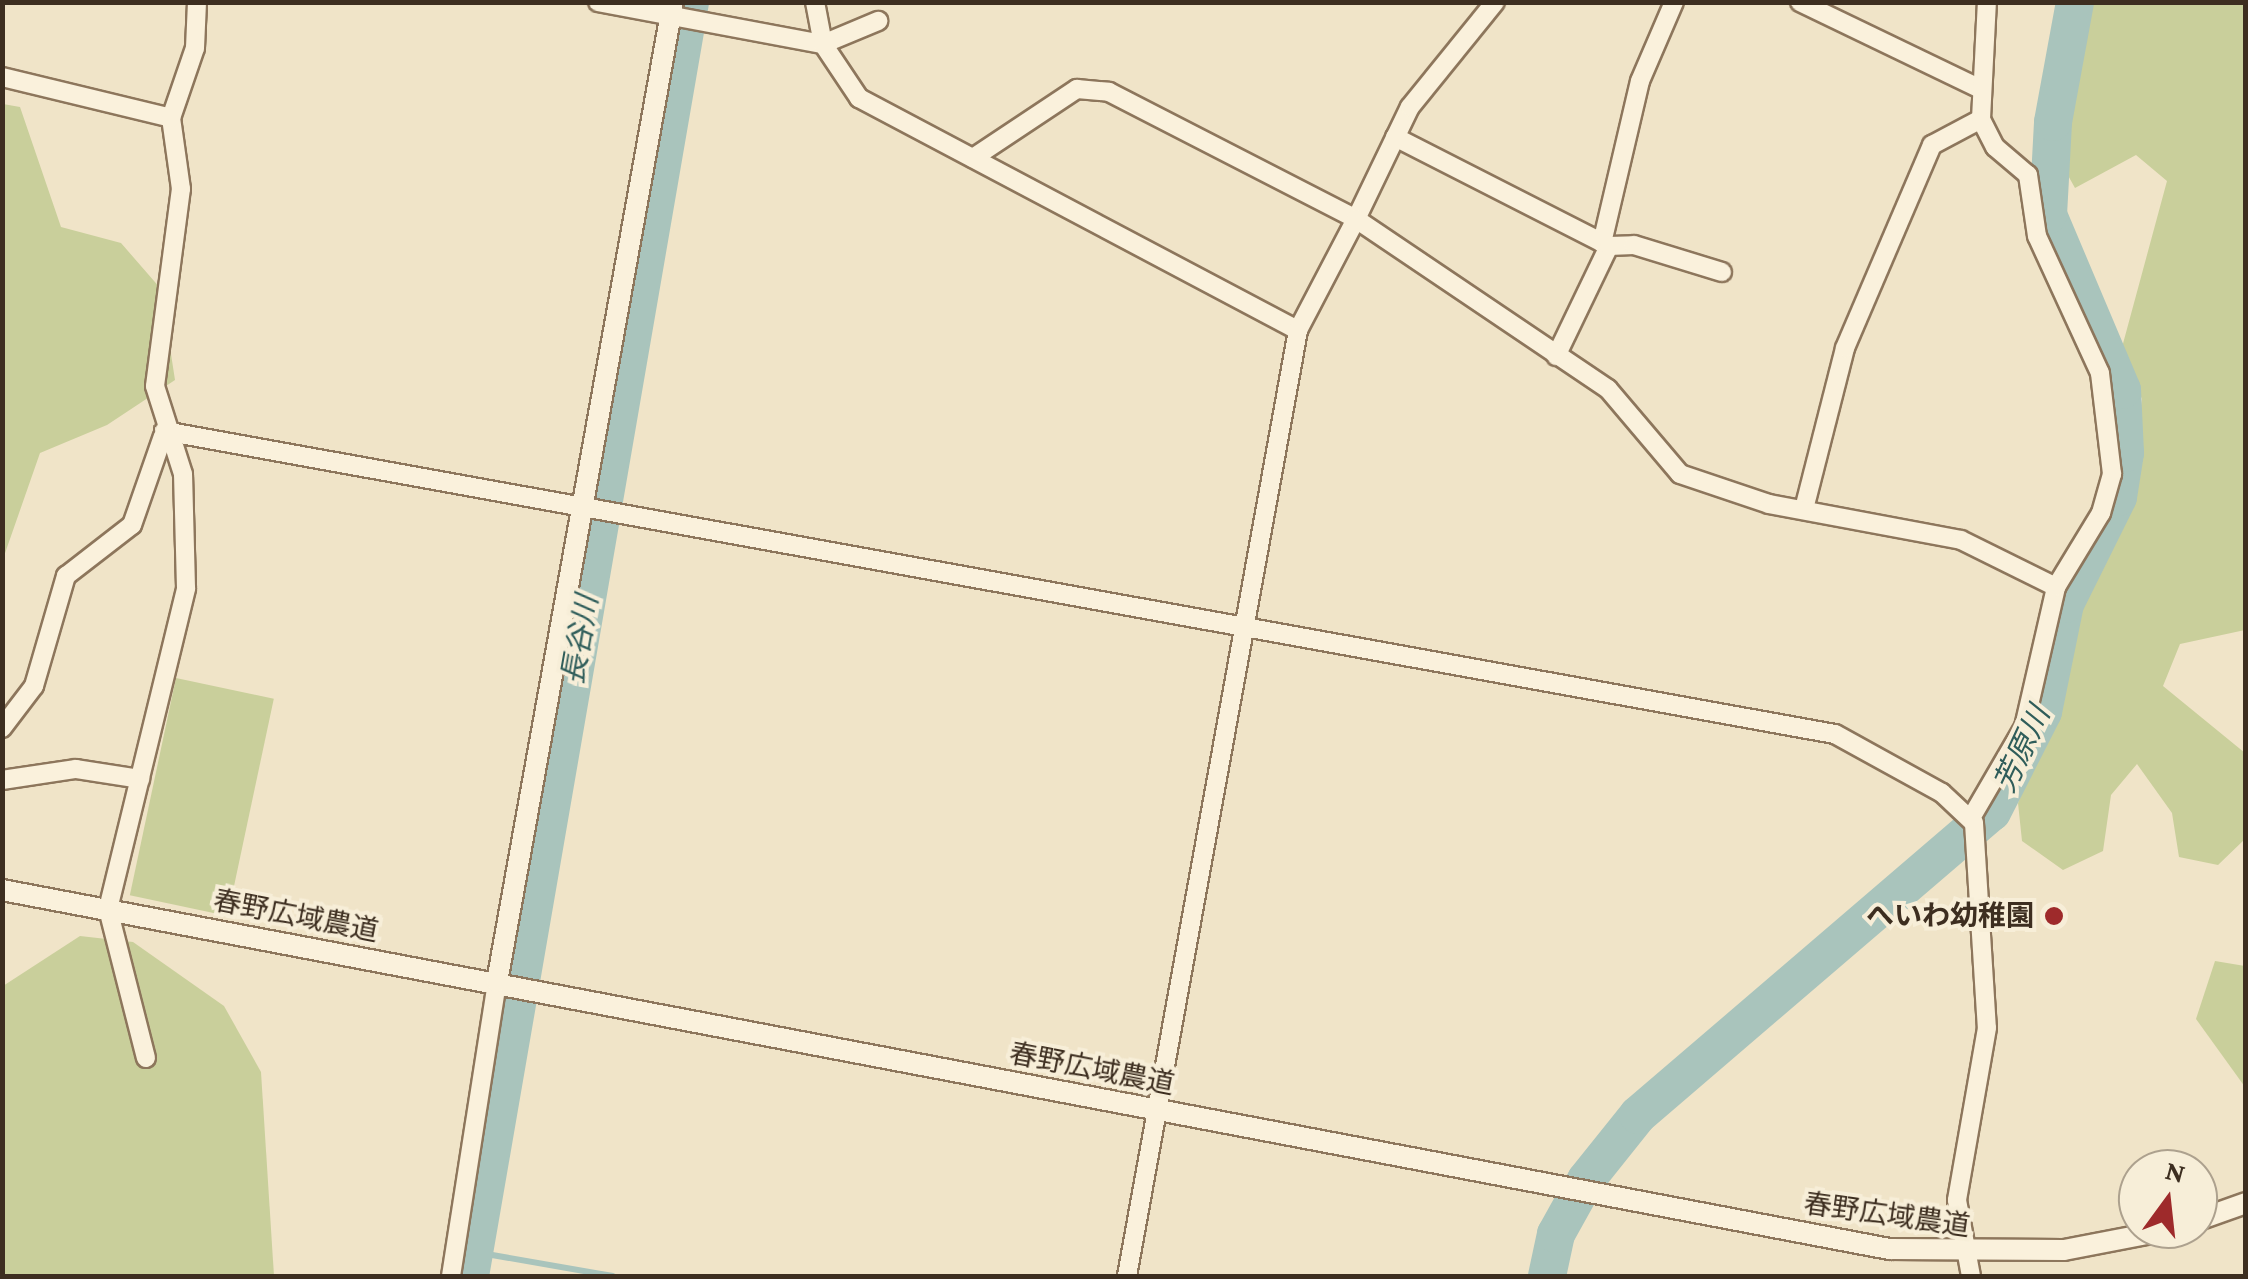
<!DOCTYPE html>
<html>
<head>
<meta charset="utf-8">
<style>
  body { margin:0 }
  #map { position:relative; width:2248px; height:1279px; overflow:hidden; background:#f0e4c8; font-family:"Crimson Pro","Noto Sans JP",serif }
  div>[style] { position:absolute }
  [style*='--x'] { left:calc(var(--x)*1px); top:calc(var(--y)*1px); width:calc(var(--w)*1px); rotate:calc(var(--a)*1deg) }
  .green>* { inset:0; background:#c9cf9b; transform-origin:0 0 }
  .stream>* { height:6px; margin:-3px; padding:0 3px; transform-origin:3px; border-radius:3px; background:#a9c4bc }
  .river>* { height:38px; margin:-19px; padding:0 19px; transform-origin:19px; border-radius:19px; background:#a9c4bc }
  .roads { filter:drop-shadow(2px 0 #8d765c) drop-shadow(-2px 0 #8d765c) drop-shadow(0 2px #8d765c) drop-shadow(0 -2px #8d765c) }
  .minor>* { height:18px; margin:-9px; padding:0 9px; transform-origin:9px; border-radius:9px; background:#faf1dc }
  .tertiary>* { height:20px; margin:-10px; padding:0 10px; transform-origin:10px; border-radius:10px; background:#faf1dc }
  .dots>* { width:28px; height:28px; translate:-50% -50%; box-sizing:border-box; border:5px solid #f7eed8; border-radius:50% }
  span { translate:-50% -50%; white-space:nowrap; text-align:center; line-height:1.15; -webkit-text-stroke:8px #f7eed8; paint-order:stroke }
  .street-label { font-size:28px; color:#3d2e20 }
  .poi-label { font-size:28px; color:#3d2e20; font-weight:700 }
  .right { translate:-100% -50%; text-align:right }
  .water-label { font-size:30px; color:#2f5d5a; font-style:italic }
  .frame { position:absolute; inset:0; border:5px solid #3d2e20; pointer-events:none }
  .north { position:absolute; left:2118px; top:1149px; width:100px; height:100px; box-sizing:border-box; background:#f7eed8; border:2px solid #ada18e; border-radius:50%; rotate:15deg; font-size:28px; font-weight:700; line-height:40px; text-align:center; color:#3d2e20 }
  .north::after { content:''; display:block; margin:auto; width:35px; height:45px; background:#9e2a2b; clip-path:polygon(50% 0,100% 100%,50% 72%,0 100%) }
</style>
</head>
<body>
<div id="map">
  <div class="green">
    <div style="clip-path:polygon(2068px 3px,2245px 3px,2245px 630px,2180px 644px,2163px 686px,2245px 753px,2245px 839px,2218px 865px,2179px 857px,2172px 813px,2137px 764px,2111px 795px,2103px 851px,2063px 870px,2022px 841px,2018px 803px,2043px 743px,2071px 616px,2130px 478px,2142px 399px,2121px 351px,2167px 181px,2136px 155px,2075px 188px,2060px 161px)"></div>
    <div style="clip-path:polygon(3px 104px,20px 107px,61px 227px,121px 243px,161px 289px,175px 380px,107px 425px,40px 453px,3px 559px)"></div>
    <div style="left:176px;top:678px;width:100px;height:222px;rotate:12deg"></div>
    <div style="clip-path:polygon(80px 936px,133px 942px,224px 1006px,261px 1072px,274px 1276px,3px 1276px,3px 986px)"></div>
    <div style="clip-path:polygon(2215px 961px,2245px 966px,2245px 1087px,2196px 1019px)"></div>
  </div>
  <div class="stream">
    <div style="--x:475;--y:1252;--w:140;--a:9.9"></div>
  </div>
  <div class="river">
    <div style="--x:470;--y:1276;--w:1293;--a:-80.2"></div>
    <div style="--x:1547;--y:1276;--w:43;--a:-77.9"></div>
    <div style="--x:1556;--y:1234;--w:62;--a:-60.9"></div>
    <div style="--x:1586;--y:1180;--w:83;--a:-51.3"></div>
    <div style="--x:1638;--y:1115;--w:466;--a:-40.6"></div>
    <div style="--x:1992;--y:812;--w:112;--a:-63"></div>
    <div style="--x:2043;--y:712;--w:110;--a:-78.5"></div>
    <div style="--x:2065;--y:604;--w:119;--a:-63.6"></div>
    <div style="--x:2118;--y:497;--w:45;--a:-81"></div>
    <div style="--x:2125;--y:453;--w:63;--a:-92.7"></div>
    <div style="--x:2122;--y:390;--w:190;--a:-112.9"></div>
    <div style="--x:2048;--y:215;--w:93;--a:-86.9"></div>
    <div style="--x:2053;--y:122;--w:122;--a:-79.6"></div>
  </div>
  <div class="roads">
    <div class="minor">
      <div style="--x:598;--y:2;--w:229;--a:10.6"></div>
      <div style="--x:823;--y:44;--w:65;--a:56.3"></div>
      <div style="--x:859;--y:98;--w:497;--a:27.9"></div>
      <div style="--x:815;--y:2;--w:43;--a:79.2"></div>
      <div style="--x:823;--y:44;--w:60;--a:-22.7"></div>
      <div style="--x:1800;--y:2;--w:201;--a:25.7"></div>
      <div style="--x:2;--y:77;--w:174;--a:13.6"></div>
      <div style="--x:1395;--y:137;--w:240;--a:27"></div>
      <div style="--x:1609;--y:246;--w:122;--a:115.7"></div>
      <div style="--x:973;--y:158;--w:125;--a:-33.6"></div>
      <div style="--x:1077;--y:89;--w:32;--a:5"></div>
      <div style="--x:1109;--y:92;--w:278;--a:27.2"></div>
      <div style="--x:1356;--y:219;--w:124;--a:-64.3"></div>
      <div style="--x:1410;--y:107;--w:135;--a:-51"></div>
      <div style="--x:1602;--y:243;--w:166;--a:-76.8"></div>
      <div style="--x:1640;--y:81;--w:86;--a:-66.7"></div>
      <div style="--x:1609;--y:246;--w:25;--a:-2"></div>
      <div style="--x:1634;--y:245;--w:92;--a:17.1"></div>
      <div style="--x:164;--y:431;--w:1698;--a:10.28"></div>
      <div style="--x:1835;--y:734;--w:122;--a:28.9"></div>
      <div style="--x:1942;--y:793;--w:44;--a:43.2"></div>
      <div style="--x:1974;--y:823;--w:205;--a:86.4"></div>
      <div style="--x:1987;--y:1028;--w:175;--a:99.9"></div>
      <div style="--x:1957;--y:1200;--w:77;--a:79.6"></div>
      <div style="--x:1804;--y:509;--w:166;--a:-75.7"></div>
      <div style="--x:1845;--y:348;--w:221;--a:-66.8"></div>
      <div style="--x:1932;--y:145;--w:55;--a:-28"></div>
      <div style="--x:2;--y:728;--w:53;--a:-52.7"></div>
      <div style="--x:34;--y:686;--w:115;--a:-73.8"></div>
      <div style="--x:66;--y:576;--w:83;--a:-37.7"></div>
      <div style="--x:132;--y:525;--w:94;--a:-70.8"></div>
      <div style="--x:2;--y:780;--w:75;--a:-8.5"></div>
      <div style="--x:76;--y:769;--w:65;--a:8.9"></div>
      <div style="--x:1971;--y:818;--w:105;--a:-59.8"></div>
      <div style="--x:2024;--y:727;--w:144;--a:-77.1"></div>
      <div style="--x:2056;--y:587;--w:87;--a:-58.7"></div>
      <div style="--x:2101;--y:513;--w:41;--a:-74.2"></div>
      <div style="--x:2112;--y:474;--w:102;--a:-96.8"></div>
      <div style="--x:2100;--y:373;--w:151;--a:-114.7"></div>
      <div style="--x:2037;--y:236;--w:62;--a:-98.4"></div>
      <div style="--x:2028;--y:175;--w:43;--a:-139.7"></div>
      <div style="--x:1995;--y:147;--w:31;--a:-117"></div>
      <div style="--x:1981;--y:119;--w:117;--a:-87.1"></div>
      <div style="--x:146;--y:1058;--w:154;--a:-104.3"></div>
      <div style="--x:108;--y:909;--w:330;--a:-76.3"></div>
      <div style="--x:186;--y:588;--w:114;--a:-91.5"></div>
      <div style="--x:183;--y:474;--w:92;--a:-107.7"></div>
      <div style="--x:155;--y:386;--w:199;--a:-82.5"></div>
      <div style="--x:181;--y:189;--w:72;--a:-98"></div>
      <div style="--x:171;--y:118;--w:74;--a:-71.1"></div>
      <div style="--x:195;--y:48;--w:46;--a:-87.5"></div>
      <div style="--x:451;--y:1276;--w:298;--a:-81.1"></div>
      <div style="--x:1127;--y:1276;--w:961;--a:-79.75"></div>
      <div style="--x:1298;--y:330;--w:125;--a:-62.4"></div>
      <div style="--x:1356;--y:219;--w:304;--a:34"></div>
      <div style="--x:1608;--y:389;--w:111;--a:49.7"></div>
      <div style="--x:1680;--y:474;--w:94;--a:18.6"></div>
      <div style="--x:1769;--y:504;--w:195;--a:10.6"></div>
      <div style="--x:1961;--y:540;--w:106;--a:26.3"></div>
    </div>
    <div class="tertiary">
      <div style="--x:2;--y:890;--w:1922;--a:10.77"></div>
      <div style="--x:1890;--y:1249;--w:174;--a:0.3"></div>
      <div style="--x:2064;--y:1250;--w:111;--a:-10.9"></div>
      <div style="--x:497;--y:982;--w:996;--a:-79.82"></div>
      <div style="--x:2198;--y:1220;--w:51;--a:-19.5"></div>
    </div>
  </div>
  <div class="dots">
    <div style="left:2054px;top:916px;background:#9e2a2b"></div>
  </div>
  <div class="street-label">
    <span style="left:296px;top:916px;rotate:11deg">春野広域農道</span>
    <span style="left:1092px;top:1069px;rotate:11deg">春野広域農道</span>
    <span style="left:1887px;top:1215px;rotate:8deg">春野広域農道</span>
  </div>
  <div class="poi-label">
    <span class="right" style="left:2034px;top:916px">へいわ幼稚園</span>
  </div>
  <div class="water-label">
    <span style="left:580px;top:640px;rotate:-80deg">長谷川</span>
    <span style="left:2022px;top:749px;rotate:-65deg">芳原川</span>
  </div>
  <div class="frame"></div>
  <div class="north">N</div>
</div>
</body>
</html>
